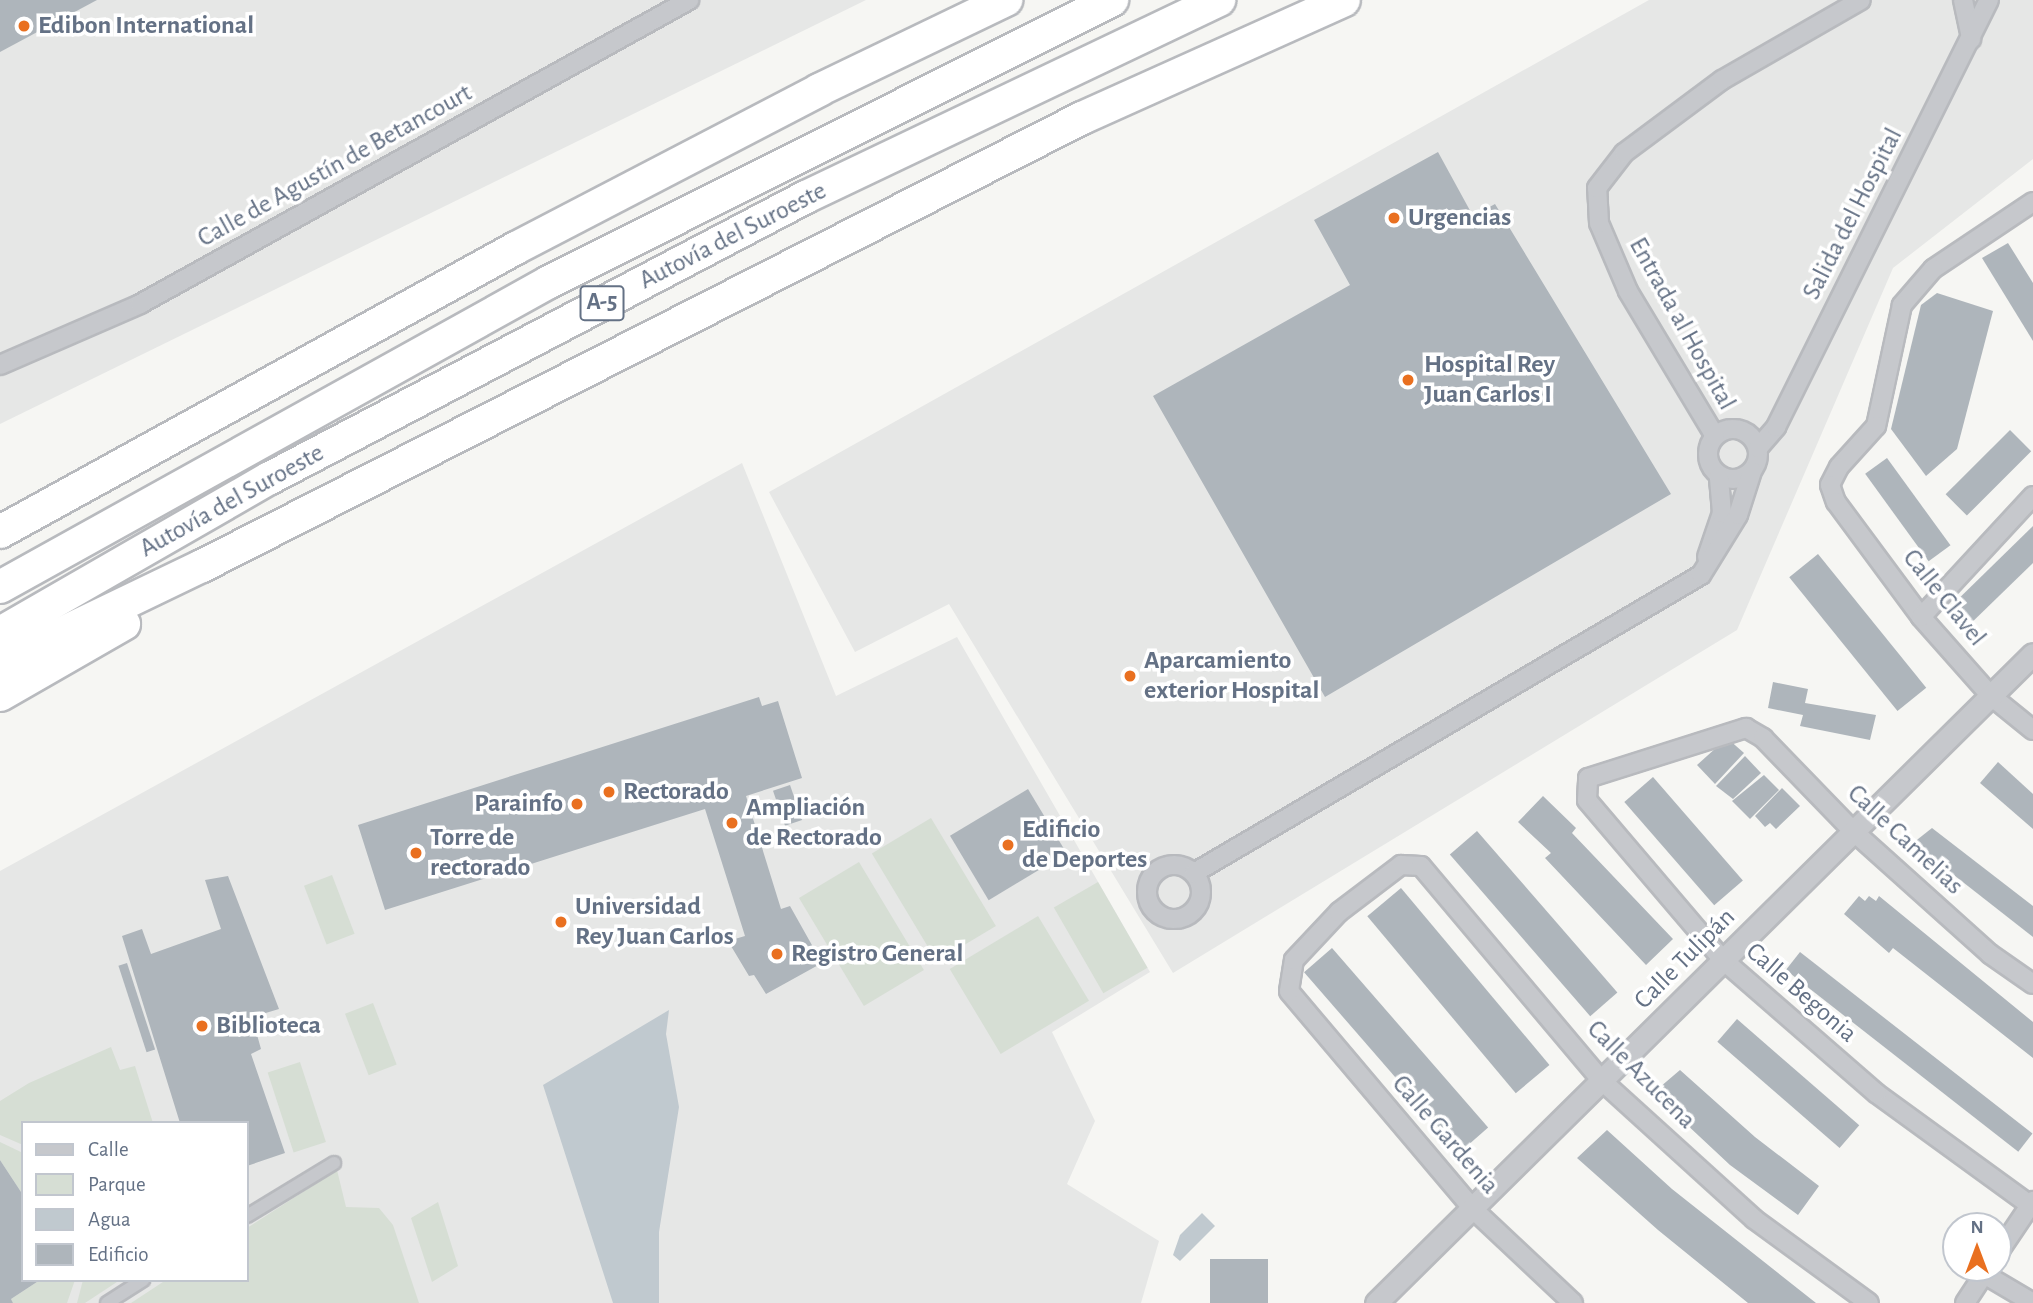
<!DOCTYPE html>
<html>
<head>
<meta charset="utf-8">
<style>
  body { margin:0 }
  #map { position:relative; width:2033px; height:1303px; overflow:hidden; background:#f6f6f3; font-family:"Alegreya Sans",sans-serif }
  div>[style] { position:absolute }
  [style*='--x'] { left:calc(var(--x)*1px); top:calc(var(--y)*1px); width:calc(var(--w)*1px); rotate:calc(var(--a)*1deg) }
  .built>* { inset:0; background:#e6e7e6 }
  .green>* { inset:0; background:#d6ded4; transform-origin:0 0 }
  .water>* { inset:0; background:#c0c9cf }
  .building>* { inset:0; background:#aeb5bb; transform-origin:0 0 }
  .roads { filter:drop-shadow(2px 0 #b8babe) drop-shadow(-2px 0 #b8babe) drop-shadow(0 2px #b8babe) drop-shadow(0 -2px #b8babe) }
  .pedestrian>* { height:12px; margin:-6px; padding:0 6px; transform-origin:6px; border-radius:6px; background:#c6c8cc }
  .minor>* { height:18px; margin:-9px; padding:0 9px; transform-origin:9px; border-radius:9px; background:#c6c8cc }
  .minor>.ring { margin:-9px; padding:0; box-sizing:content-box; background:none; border:18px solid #c6c8cc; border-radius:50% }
  .tertiary>* { height:21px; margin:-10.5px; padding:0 10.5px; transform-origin:10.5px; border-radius:10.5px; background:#c6c8cc }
  .motorway>* { height:32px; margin:-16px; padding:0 16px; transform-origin:16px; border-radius:16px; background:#fff }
  .dots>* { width:19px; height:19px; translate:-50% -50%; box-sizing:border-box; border:4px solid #fff; border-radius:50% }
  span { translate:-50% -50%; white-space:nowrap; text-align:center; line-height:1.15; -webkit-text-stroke:7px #fff; paint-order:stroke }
  .shield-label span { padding:2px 5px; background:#fff; border:2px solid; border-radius:5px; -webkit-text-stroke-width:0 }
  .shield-label { font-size:24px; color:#647185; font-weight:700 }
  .poi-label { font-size:26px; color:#647185; font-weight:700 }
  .left { translate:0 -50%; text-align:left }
  .right { translate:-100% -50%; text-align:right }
  .street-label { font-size:26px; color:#647185 }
  .legend { position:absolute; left:21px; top:1121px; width:228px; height:161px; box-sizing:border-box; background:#fff; border:2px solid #c1c6ce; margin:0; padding:9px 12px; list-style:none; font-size:21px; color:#647185 }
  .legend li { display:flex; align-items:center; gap:14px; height:35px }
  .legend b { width:35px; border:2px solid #c1c6ce }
  .north { position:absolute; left:1942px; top:1212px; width:70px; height:70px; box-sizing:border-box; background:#fff; border:2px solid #c1c6ce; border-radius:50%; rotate:0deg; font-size:19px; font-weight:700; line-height:28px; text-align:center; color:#647185 }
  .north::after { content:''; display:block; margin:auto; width:24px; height:32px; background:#e97020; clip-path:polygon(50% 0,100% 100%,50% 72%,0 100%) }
</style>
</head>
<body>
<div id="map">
  <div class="built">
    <div style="clip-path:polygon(0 0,866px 0,0 424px)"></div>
    <div style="clip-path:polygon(1649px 0,2033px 0,2033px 159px,1893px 268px,1737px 630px,1173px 973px,949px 604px,855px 652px,769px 492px)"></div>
    <div style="clip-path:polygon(evenodd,742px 463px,836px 696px,957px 637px,1150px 972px,1052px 1032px,1095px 1121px,1067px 1184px,1159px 1241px,1141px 1303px,0 1303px,0 871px,742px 463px,23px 1123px,247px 1123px,247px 1280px,23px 1280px,23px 1123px)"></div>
  </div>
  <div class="green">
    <div style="left:931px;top:818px;width:126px;height:69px;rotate:59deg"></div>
    <div style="left:859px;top:862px;width:126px;height:70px;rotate:59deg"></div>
    <div style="left:332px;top:875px;width:63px;height:30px;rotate:69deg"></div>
    <div style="left:1098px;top:882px;width:99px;height:51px;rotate:60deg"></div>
    <div style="left:1038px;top:916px;width:99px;height:103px;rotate:59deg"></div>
    <div style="left:373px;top:1003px;width:66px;height:30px;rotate:69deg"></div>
    <div style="clip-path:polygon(111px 1047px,120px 1070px,135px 1066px,153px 1123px,23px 1123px,23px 1145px,0 1135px,0 1101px,29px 1083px)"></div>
    <div style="left:300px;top:1062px;width:84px;height:34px;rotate:72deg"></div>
    <div style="clip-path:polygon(0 1142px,23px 1153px,23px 1195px,0 1160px)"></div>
    <div style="clip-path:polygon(337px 1170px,346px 1207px,379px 1208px,393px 1225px,419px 1303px,131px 1303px,166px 1280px,247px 1280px,247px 1228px)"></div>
    <div style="clip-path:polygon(438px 1202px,458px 1266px,432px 1282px,411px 1218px)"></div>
    <div style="clip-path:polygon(40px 1280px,75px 1280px,67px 1303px,13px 1303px,11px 1299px)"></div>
    <div style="clip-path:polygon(83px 1280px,120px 1280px,85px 1303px,77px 1303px)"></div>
  </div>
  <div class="water">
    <div style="clip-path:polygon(669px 1010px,666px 1034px,679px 1107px,659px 1232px,659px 1303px,613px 1303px,543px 1085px)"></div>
    <div style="clip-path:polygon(1202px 1213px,1215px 1226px,1180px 1261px,1173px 1255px,1180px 1235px)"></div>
  </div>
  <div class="building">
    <div style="clip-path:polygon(0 0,97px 0,0 52px)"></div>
    <div style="clip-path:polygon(1438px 152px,1473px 216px,1495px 204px,1671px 494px,1325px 697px,1153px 396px,1350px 285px,1314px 220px)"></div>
    <div style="clip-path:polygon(2008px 243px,2033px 283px,2033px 341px,1982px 258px)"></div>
    <div style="clip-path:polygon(1937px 293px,1993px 311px,1957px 449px,1926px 476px,1891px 429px,1921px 305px)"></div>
    <div style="left:2010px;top:430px;width:30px;height:91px;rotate:45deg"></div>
    <div style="left:1887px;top:458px;width:108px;height:27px;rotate:54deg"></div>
    <div style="clip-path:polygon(2033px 526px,2033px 563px,1964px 630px,1946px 611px)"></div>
    <div style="left:1818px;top:554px;width:172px;height:37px;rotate:51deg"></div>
    <div style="clip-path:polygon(1773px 682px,1808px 689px,1805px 703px,1876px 715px,1870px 740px,1800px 726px,1803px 715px,1768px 708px)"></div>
    <div style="clip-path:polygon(759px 697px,762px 706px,778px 701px,802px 778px,746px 796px,781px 909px,790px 906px,822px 963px,766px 994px,754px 975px,749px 976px,728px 941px,745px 936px,705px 809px,385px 910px,358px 825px)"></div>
    <div style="clip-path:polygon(1727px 738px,1744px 753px,1715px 784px,1697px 765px)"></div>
    <div style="clip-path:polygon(1745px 756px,1761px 773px,1733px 799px,1716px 786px)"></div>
    <div style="clip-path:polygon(1998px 762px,2033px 794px,2033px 829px,1980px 783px)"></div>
    <div style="clip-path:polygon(1764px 775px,1779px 790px,1750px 819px,1732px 801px)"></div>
    <div style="left:1653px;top:777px;width:137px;height:38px;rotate:49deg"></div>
    <div style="left:790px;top:785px;width:37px;height:18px;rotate:71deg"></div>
    <div style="clip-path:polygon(1782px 788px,1800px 806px,1776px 829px,1770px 823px,1765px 827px,1755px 816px)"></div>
    <div style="left:1028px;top:789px;width:75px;height:91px;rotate:59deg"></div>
    <div style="clip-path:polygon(1543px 796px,1576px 828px,1572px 833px,1673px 939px,1646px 965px,1545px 858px,1551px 853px,1518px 822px)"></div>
    <div style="clip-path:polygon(1932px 828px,2033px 906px,2033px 937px,1913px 843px)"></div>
    <div style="left:1477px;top:831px;width:214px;height:36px;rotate:49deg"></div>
    <div style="clip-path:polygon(228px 876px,279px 1009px,252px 1017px,261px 1049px,251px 1054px,285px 1153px,247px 1166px,247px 1123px,180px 1123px,122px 936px,142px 929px,151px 954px,221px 929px,205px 880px)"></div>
    <div style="left:1401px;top:888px;width:231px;height:44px;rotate:50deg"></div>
    <div style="clip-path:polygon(1859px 896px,1865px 901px,1869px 896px,1876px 901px,1879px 896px,2033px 1022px,2033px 1058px,1893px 948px,1889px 953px,1844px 914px)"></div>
    <div style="left:1332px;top:948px;width:238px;height:37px;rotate:49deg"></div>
    <div style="left:1800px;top:952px;width:295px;height:23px;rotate:38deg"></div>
    <div style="left:127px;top:963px;width:91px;height:9px;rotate:72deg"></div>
    <div style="left:1737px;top:1019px;width:162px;height:30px;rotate:41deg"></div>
    <div style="clip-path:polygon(1680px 1070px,1755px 1137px,1819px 1186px,1798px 1215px,1730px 1165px,1653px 1093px)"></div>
    <div style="clip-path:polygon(1607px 1130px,1672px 1189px,1816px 1303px,1748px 1303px,1658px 1230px,1577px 1158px)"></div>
    <div style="clip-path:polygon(0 1160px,23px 1195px,23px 1280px,40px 1280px,11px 1299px,13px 1303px,0 1303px)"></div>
    <div style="left:1210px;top:1259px;width:58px;height:44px"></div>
  </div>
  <div class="roads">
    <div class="pedestrian">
      <div style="--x:247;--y:1216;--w:102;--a:-31.3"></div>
      <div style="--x:107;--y:1303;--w:43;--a:-32.6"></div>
    </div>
    <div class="minor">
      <div style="--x:1963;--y:0;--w:40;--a:78"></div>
      <div style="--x:2033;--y:202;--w:120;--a:146.2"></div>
      <div style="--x:1933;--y:269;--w:48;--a:130.7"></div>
      <div style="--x:1902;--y:305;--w:124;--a:102.1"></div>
      <div style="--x:1876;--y:426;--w:55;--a:132.1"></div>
      <div style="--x:1839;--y:467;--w:20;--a:117"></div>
      <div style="--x:1830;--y:485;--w:18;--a:71"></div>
      <div style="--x:1836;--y:502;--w:143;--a:53.5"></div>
      <div style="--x:1921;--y:617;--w:106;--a:48.5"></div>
      <div style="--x:1991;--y:696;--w:54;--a:39"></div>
      <div style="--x:0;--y:365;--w:153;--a:-23.5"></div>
      <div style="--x:140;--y:304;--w:628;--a:-28.97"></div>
      <div class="ring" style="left:1708px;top:429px;width:32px;height:32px"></div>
      <div style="--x:1715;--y:436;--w:169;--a:-121"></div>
      <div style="--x:1628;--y:291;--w:74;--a:-113.1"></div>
      <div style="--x:1599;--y:223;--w:35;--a:-93"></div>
      <div style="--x:1597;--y:188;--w:44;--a:-52.4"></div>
      <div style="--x:1624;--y:153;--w:122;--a:-36.7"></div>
      <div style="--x:1722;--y:80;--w:160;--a:-29.9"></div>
      <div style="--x:1758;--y:448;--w:28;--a:-49"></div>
      <div style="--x:1776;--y:427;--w:477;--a:-63.5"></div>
      <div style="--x:1707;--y:557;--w:46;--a:-71.2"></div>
      <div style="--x:1722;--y:513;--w:37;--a:-95"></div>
      <div style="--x:1921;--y:617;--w:165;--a:-47.2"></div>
      <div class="ring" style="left:1147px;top:865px;width:36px;height:36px"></div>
      <div style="--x:1194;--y:873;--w:588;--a:-30.45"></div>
      <div style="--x:1701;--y:575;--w:70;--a:-58.3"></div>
      <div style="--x:1738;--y:515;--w:46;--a:-72.3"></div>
      <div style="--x:2030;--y:1205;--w:190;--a:-144"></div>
      <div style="--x:1876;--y:1093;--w:203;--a:-139"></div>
      <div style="--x:1723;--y:960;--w:210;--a:-130.4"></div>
      <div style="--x:1587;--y:800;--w:22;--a:-87"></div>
      <div style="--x:1588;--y:778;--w:166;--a:-17.6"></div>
      <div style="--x:1746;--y:728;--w:20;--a:30"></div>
      <div style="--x:1763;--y:738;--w:129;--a:45.9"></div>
      <div style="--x:1853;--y:831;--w:184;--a:41.9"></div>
      <div style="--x:1990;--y:954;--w:52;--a:34.9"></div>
      <div style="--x:1998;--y:1253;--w:63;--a:-56.1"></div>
      <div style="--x:1984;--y:1274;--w:57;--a:30.6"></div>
      <div style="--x:1573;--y:1303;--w:137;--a:-136.8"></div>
      <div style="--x:1473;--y:1209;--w:285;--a:-130.2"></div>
      <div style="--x:1289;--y:991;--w:31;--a:-81"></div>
      <div style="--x:1294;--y:960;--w:66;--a:-46.8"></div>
      <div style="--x:1339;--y:912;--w:78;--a:-37.2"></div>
      <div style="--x:1401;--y:865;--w:20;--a:3"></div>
      <div style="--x:1421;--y:866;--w:281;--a:49.9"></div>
      <div style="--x:1602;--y:1081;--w:205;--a:42.2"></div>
      <div style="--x:1754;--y:1219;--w:142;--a:36.1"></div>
      <div style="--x:1965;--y:1303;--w:42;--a:-56.7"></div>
    </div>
    <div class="tertiary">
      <div style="--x:1376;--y:1303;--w:923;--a:-44.65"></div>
    </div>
    <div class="motorway">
      <div style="--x:0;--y:532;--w:589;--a:-28.83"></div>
      <div style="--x:516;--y:248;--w:342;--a:-27.5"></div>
      <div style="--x:819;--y:90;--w:208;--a:-25.7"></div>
      <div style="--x:0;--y:587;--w:628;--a:-29.05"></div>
      <div style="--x:549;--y:282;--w:630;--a:-26.61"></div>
      <div style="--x:0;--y:633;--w:311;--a:-29.9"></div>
      <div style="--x:270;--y:478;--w:605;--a:-27.67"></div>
      <div style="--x:806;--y:197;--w:458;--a:-25.5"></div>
      <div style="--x:0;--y:663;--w:224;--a:-25.7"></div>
      <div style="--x:202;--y:566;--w:987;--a:-26.98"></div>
      <div style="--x:1082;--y:118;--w:287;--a:-24.2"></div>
      <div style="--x:0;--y:695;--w:143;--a:-29.8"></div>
    </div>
  </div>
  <div class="dots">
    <div style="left:24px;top:26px;background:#e97020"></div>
    <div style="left:1394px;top:218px;background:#e97020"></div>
    <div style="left:1408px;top:380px;background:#e97020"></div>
    <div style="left:1130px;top:676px;background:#e97020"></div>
    <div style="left:609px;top:792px;background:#e97020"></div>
    <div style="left:577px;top:804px;background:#e97020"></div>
    <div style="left:732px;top:823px;background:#e97020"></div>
    <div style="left:1008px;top:845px;background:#e97020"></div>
    <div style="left:416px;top:853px;background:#e97020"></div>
    <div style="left:561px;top:922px;background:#e97020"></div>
    <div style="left:777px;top:954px;background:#e97020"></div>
    <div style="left:202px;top:1026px;background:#e97020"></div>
  </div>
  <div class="shield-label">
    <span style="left:602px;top:303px">A-5</span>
  </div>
  <div class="poi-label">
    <span class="left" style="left:38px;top:26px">Edibon International</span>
    <span class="left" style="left:1408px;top:218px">Urgencias</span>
    <span class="left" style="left:1424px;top:380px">Hospital Rey<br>Juan Carlos I</span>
    <span class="left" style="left:1144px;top:676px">Aparcamiento<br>exterior Hospital</span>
    <span class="left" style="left:623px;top:792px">Rectorado</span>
    <span class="right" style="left:563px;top:804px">Parainfo</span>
    <span class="left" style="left:746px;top:823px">Ampliación<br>de Rectorado</span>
    <span class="left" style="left:1022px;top:845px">Edificio<br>de Deportes</span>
    <span class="left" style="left:430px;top:853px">Torre de<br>rectorado</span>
    <span class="left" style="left:575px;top:922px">Universidad<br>Rey Juan Carlos</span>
    <span class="left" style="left:791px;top:954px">Registro General</span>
    <span class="left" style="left:216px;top:1026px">Biblioteca</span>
  </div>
  <div class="street-label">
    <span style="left:335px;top:166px;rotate:-29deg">Calle de Agustín de Betancourt</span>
    <span style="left:1853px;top:214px;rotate:-63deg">Salida del Hospital</span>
    <span style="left:733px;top:236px;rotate:-27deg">Autovía del Suroeste</span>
    <span style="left:1682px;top:324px;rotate:61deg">Entrada al Hospital</span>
    <span style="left:232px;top:501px;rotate:-29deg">Autovía del Suroeste</span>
    <span style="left:1944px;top:598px;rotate:51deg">Calle Clavel</span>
    <span style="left:1905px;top:840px;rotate:43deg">Calle Camelias</span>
    <span style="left:1685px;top:959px;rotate:-45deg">Calle Tulipán</span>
    <span style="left:1801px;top:993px;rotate:41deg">Calle Begonia</span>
    <span style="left:1641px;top:1075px;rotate:45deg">Calle Azucena</span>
    <span style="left:1445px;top:1135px;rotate:49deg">Calle Gardenia</span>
  </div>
  <ul class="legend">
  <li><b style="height:9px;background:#c6c8cc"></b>Calle</li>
  <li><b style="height:19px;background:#d6ded4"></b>Parque</li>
  <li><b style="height:19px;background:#c0c9cf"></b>Agua</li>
  <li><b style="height:19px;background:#aeb5bb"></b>Edificio</li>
  </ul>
  <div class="north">N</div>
</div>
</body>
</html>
